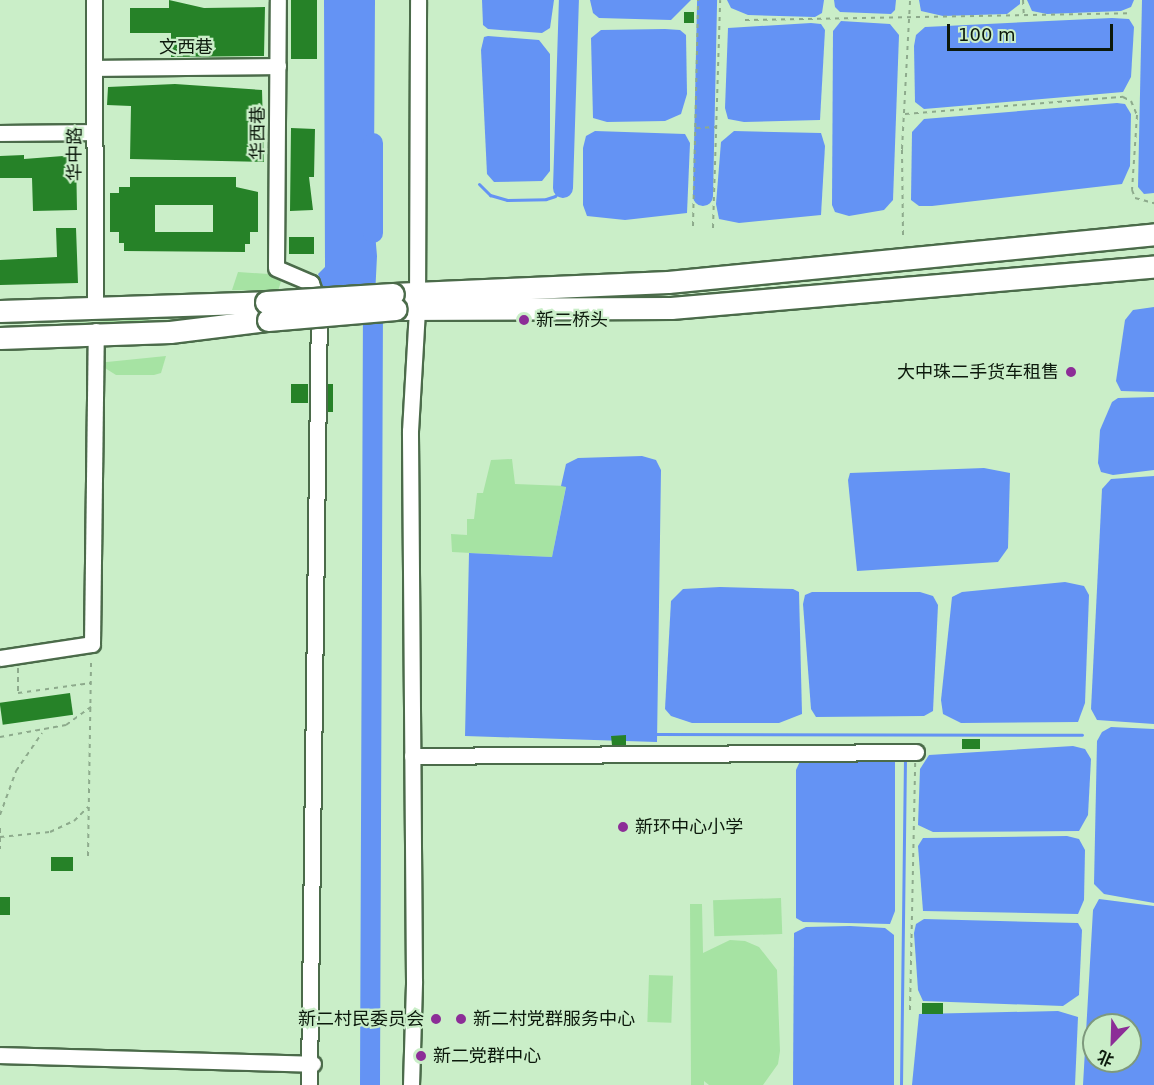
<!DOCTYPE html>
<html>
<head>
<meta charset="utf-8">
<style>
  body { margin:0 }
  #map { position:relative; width:1154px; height:1085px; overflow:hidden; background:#caeec8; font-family:"DejaVu Sans","Noto Sans SC",sans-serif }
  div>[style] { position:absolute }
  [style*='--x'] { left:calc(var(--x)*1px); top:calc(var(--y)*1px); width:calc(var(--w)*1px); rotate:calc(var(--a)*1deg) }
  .green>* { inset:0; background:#a6e3a3; transform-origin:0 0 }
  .water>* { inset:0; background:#6493f4 }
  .stream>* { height:3px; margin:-1.5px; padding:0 1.5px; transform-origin:1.5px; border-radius:1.5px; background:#6493f4 }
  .river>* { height:20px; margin:-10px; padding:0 10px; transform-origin:10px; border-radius:10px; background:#6493f4 }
  .building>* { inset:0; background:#268228; transform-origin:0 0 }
  .path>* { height:2px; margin-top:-1px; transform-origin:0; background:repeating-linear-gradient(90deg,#8daa8c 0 4.5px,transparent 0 9px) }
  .roads { filter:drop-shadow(2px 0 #4b6b4a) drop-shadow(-2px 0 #4b6b4a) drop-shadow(0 2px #4b6b4a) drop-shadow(0 -2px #4b6b4a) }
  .minor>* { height:15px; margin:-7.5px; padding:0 7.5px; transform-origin:7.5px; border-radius:7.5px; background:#fff }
  .highway>* { height:21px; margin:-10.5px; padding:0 10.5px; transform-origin:10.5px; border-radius:10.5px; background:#fff }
  .bridges { filter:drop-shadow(2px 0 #4b6b4a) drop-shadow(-2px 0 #4b6b4a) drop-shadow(0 2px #4b6b4a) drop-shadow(0 -2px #4b6b4a) }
  .highway-bridge>* { height:21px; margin:-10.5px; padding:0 10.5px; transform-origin:10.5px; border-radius:10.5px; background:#fff }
  .dots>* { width:16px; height:16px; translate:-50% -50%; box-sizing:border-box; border:3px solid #caeec8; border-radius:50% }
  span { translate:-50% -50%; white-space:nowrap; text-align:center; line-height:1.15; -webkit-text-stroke:4.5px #caeec8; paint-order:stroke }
  .street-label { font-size:18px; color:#0c190c }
  .poi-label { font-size:18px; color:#0c190c }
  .left { translate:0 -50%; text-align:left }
  .right { translate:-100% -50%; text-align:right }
  .north { position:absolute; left:1082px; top:1013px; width:60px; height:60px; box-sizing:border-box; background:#caeec8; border:2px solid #7e997d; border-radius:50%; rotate:203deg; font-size:16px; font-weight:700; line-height:24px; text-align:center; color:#0c190c }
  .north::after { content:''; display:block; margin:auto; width:21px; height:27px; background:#8c2d97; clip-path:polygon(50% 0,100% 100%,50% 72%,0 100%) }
  .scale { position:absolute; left:947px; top:24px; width:166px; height:27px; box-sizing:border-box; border:3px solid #0c190c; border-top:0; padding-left:8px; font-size:18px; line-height:21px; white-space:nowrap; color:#0c190c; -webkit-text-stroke:4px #caeec8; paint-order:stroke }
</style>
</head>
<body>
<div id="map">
  <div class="green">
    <div style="clip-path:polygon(238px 272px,283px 275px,278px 291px,232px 290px)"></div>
    <div style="clip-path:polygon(148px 319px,151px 323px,0 335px,0 327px)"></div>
    <div style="clip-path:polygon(166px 356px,161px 373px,154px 375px,116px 375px,97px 363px)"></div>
    <div style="clip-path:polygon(512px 459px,515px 484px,566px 486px,552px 557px,452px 552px,451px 534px,467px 535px,467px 519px,474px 519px,477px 493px,483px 493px,491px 460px)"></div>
    <div style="left:781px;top:898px;width:36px;height:68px;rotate:88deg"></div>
    <div style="clip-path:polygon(690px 904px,702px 904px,703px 953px,730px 940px,745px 941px,759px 947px,777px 970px,780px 1051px,778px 1064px,763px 1085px,709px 1085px,704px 1081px,704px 1085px,691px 1085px)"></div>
    <div style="left:649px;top:975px;width:24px;height:47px;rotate:2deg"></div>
  </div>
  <div class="water">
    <div style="clip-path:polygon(324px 0,375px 0,374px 168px,370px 175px,377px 256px,375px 296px,328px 300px,318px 274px,325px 267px)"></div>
    <div style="clip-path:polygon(482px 0,554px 0,550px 28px,542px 33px,488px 29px,483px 25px)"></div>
    <div style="clip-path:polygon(590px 0,691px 0,671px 20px,599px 18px,593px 13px)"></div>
    <div style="clip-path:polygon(727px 0,824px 0,822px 13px,815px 17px,748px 15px,731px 8px)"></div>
    <div style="clip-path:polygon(834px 0,896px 0,895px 10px,891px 14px,840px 12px,835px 7px)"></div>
    <div style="clip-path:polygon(919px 0,1020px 0,1020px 4px,1007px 14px,943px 16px,921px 11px)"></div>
    <div style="clip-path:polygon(1027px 0,1134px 0,1131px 7px,1121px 11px,1047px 14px,1032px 11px)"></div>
    <div style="clip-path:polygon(1142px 0,1154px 0,1154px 193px,1144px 194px,1138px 187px)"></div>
    <div style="clip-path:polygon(1112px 18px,1129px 19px,1134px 27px,1131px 77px,1123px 92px,936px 108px,924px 109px,915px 102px,914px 46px,916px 35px,925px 27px)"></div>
    <div style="clip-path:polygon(841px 21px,890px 24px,899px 35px,893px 200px,884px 210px,849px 216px,835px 212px,832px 205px,833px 31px)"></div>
    <div style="clip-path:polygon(811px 23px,821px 24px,825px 30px,820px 120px,744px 122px,728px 119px,725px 108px,728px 28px)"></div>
    <div style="clip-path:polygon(601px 30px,665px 29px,680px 30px,686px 35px,687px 94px,681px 114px,665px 121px,607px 122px,593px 118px,591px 38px)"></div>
    <div style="clip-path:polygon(488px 36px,539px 40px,550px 54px,550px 171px,542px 181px,494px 182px,487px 174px,481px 50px,484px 37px)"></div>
    <div style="clip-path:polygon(1117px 103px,1125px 104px,1131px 114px,1130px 166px,1122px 184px,932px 206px,919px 206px,911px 200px,912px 132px,924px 119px)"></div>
    <div style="clip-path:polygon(595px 131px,685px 134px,690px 143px,687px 213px,625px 220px,587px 216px,583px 205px,583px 148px,586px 136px)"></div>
    <div style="clip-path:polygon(734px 131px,821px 133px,825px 146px,821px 215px,739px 223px,719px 219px,716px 204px,721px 142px)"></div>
    <div style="clip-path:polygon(1154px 307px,1154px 392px,1121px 391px,1116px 381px,1125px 320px,1133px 310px)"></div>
    <div style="clip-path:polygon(1154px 397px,1154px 470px,1113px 475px,1101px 472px,1098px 463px,1100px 430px,1112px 402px,1118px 398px)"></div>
    <div style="clip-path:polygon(642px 456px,656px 460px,661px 470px,657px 742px,465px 736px,469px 553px,552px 557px,566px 487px,561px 486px,566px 464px,578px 458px)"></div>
    <div style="clip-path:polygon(984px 468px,1010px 473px,1008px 548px,998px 562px,857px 571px,848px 480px,850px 473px)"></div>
    <div style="clip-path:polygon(1154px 476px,1154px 724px,1097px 720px,1091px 709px,1102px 489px,1111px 479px)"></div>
    <div style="clip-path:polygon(1065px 582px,1084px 586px,1089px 595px,1085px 703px,1078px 722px,961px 723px,943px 714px,941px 700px,952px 597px,962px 592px)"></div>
    <div style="clip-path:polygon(720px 587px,793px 589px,799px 592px,802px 714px,779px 723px,692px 723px,671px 716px,665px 709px,671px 601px,683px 589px)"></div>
    <div style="clip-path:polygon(812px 592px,920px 592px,933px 596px,938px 605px,933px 711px,924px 716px,816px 717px,811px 709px,803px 604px,805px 595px)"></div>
    <div style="clip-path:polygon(1111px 727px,1154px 729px,1154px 903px,1104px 894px,1094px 884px,1097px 741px,1102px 732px)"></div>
    <div style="clip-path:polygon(1073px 746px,1085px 749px,1091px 759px,1088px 815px,1079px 831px,933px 832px,918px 825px,920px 769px,929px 755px)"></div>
    <div style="clip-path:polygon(801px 759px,895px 759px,895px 911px,890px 924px,803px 922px,796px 918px,796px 770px)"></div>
    <div style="clip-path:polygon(1067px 836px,1079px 839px,1085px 850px,1084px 900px,1078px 914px,923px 911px,918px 846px,923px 838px)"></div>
    <div style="clip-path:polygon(evenodd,1099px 899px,1154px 906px,1154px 1085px,1083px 1085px,1093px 910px,1099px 899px,1094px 1025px,1130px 1025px,1130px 1061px,1094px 1061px,1094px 1025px)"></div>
    <div style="clip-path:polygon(924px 919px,1078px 923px,1082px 930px,1079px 995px,1063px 1006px,923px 1001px,918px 990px,914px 933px,916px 924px)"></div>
    <div style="clip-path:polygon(850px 926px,885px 928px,894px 935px,894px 1085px,793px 1085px,794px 933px,806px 927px)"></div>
    <div style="clip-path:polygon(1058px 1011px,1078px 1017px,1075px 1085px,912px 1085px,919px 1014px)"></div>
  </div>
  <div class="stream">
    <div style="--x:479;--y:184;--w:16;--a:45"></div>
    <div style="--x:490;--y:195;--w:18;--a:16"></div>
    <div style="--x:507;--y:200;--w:39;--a:-1"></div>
    <div style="--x:546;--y:199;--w:9;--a:-18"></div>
    <div style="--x:555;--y:196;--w:11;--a:-45"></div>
    <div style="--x:656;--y:734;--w:426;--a:0.1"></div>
    <div style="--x:901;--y:1085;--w:324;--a:-89.3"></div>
  </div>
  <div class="river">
    <div style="--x:563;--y:188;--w:188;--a:-88.2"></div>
    <div style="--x:703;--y:196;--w:196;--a:-88.8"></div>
    <div style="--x:373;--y:233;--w:90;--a:-90"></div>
    <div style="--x:370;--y:1085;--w:789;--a:-89.78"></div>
  </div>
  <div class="building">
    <div style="clip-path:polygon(169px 0,204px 8px,265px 7px,264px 56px,171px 57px,171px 33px,130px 33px,130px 8px,169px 8px)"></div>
    <div style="left:291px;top:0;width:26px;height:59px"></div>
    <div style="left:684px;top:12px;width:10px;height:11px"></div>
    <div style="clip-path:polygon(175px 84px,262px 90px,264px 162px,130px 159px,131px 106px,107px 105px,108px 87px)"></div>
    <div style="clip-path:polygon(291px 128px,315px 129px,314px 177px,309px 177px,313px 210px,290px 211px)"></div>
    <div style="clip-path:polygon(24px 155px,24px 159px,76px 155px,77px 210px,33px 211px,32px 178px,0 178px,0 156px)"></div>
    <div style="clip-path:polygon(evenodd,130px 177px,236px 177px,236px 187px,258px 192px,258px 232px,250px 232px,250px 244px,245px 244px,245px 252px,124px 251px,124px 243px,119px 243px,119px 232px,110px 232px,110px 193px,119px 193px,119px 187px,130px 187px,130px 177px,155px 205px,213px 205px,213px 232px,155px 232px,155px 205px)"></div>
    <div style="clip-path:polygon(56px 228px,76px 228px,78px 283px,0 285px,0 260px,57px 257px)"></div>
    <div style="left:289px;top:237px;width:25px;height:17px"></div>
    <div style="left:291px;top:384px;width:17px;height:19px"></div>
    <div style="clip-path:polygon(328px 384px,333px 384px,333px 412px,327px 412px)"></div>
    <div style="left:70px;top:693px;width:22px;height:71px;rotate:82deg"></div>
    <div style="clip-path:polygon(626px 735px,626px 745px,612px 745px,611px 736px)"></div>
    <div style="left:962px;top:739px;width:18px;height:10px"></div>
    <div style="left:51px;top:857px;width:22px;height:14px"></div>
    <div style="left:0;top:897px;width:10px;height:18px"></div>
    <div style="left:922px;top:1003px;width:21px;height:11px"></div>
  </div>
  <div class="path">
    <div style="--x:1023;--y:0;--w:17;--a:87"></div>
    <div style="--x:745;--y:20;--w:384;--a:-1"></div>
    <div style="--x:905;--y:114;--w:219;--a:-4.5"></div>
    <div style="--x:1123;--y:97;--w:9;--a:27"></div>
    <div style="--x:1131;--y:101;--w:15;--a:67"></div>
    <div style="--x:1137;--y:115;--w:75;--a:93.8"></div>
    <div style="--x:1132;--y:190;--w:9;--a:69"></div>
    <div style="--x:1135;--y:198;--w:20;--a:15"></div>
    <div style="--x:696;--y:128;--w:21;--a:-3"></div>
    <div style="--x:693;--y:226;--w:226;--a:-88.7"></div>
    <div style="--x:713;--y:228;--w:228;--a:-88.2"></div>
    <div style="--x:903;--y:235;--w:86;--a:-90.7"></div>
    <div style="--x:902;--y:149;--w:149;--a:-86.9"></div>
    <div style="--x:18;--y:668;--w:25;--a:90"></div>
    <div style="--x:18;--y:693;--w:74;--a:-7.8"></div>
    <div style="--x:0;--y:737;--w:67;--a:-10.3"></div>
    <div style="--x:66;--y:725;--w:31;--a:-36"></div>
    <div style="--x:0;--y:815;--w:47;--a:-70"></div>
    <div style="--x:16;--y:771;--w:46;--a:-55.6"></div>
    <div style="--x:0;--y:828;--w:21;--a:90"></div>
    <div style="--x:0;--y:837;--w:50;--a:-5.7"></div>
    <div style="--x:50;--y:832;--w:26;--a:-25"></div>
    <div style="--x:74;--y:821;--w:20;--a:-45"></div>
    <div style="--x:88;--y:856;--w:198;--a:-89.1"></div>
    <div style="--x:910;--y:1010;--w:247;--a:-88.8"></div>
  </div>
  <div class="roads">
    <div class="minor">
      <div style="--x:94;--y:0;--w:308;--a:89.8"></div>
      <div style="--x:94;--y:68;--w:184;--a:-0.6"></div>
      <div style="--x:0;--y:133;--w:94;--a:-0.6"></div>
      <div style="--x:276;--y:266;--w:266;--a:-89.6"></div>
      <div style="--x:276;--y:268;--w:38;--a:23"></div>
      <div style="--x:311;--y:283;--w:24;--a:71"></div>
      <div style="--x:319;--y:306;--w:779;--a:90.74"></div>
      <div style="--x:0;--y:658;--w:93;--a:-8.7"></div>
      <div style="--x:92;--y:644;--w:313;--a:-89.3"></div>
      <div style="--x:412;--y:756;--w:504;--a:-0.45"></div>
      <div style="--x:0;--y:1055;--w:313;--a:1.6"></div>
      <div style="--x:411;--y:1085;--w:104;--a:-88.3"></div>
      <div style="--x:414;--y:981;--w:550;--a:-90.42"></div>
      <div style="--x:410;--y:431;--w:123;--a:-86.7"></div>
      <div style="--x:417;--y:308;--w:308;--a:-89.8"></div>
    </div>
    <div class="highway">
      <div style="--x:393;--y:294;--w:275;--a:-2.5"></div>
      <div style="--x:668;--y:282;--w:488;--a:-5.6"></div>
      <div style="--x:396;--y:309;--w:275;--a:-0.2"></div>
      <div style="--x:671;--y:308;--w:485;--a:-4.9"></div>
      <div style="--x:0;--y:311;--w:266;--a:-1.9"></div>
      <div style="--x:0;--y:338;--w:170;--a:-2"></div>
      <div style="--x:170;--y:332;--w:99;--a:-7"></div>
    </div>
  </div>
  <div class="bridges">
    <div class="highway-bridge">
      <div style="--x:266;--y:302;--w:127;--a:-3.6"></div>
      <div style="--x:268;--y:320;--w:128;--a:-4.9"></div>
    </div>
  </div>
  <div class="dots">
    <div style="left:524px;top:320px;background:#8c2d97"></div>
    <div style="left:1071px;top:372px;background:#8c2d97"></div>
    <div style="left:623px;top:827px;background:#8c2d97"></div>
    <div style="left:436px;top:1019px;background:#8c2d97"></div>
    <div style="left:461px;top:1019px;background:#8c2d97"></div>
    <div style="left:421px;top:1056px;background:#8c2d97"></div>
  </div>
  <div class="street-label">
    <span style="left:186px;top:47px">文西巷</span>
    <span style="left:258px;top:133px;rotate:-90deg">华西巷</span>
    <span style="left:75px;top:154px;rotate:-90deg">华中路</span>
  </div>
  <div class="poi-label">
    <span class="left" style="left:536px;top:320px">新二桥头</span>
    <span class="right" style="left:1059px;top:372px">大中珠二手货车租售</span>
    <span class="left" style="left:635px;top:827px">新环中心小学</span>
    <span class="right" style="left:424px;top:1019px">新二村民委员会</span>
    <span class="left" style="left:473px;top:1019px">新二村党群服务中心</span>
    <span class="left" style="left:433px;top:1056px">新二党群中心</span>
  </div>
  <div class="north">北</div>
  <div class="scale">100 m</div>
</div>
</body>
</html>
